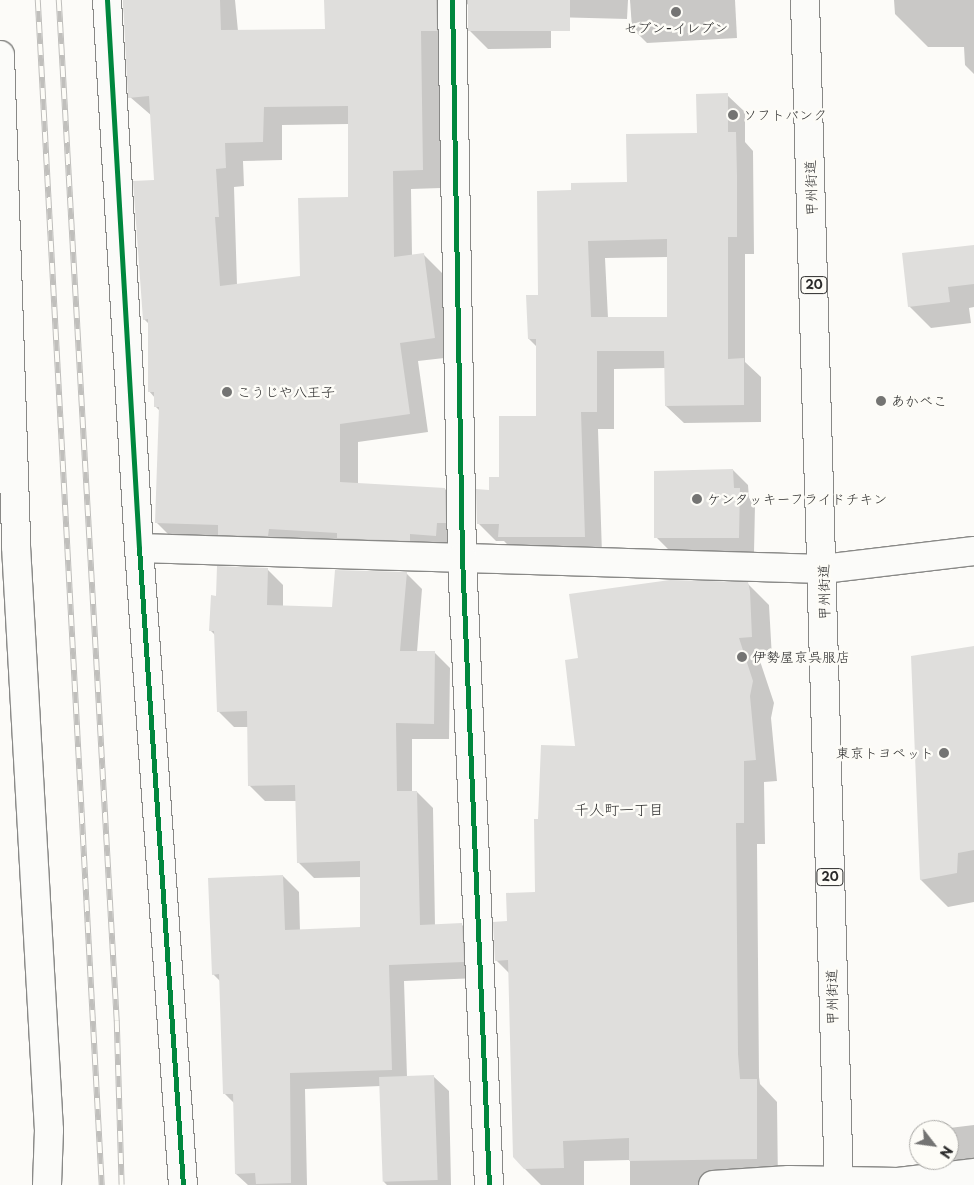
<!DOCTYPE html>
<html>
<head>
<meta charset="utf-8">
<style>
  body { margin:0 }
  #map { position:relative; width:974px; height:1185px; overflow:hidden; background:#fcfbf8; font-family:"Playpen Sans","Klee One",sans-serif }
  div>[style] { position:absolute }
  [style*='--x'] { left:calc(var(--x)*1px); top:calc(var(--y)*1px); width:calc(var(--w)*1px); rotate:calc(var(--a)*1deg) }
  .shadow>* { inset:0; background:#0003 }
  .building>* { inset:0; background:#dfdedc; transform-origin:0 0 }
  .roads { filter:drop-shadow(1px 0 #898987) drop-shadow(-1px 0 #898987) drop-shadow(0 1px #898987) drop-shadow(0 -1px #898987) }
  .minor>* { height:28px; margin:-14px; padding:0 14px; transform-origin:14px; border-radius:14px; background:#fbfbf9 }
  .tertiary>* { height:28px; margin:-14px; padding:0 14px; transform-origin:14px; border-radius:14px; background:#fbfbf9 }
  .trunk>* { height:28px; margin:-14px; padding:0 14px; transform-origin:14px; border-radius:14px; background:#fbfbf9 }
  .rail>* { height:5.5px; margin-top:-2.75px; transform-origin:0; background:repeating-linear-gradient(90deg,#fdfcf7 0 11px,#c0bfbc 0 22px); box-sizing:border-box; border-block:1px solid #c0bfbc }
  .cycleway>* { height:5px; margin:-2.5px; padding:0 2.5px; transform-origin:2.5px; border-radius:2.5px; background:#00873e }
  .dots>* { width:14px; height:14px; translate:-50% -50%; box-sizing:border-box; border:2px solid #fdfcf7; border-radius:50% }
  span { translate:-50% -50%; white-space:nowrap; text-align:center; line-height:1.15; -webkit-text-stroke:5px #fdfcf7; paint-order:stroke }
  .shield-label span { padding:1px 4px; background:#fdfcf7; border:1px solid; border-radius:4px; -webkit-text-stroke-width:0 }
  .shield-label { font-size:12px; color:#2b2b2b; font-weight:700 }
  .poi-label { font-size:14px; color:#2b2b2b }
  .left { translate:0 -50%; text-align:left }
  .right { translate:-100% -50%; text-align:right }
  .street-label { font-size:14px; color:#2b2b2b }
  .neighbourhood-label { font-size:15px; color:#2b2b2b }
  .north { position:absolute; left:909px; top:1120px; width:50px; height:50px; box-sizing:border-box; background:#fdfcf7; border:1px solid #a9a8a5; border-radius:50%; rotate:120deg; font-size:14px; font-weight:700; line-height:20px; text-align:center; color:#2b2b2b }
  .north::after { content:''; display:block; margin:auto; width:18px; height:22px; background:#747473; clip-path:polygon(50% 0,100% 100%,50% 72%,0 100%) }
</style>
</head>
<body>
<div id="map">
  <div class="shadow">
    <div style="clip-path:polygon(evenodd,123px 0,235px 0,238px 31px,326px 30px,325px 0,628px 0,627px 19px,551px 17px,551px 48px,488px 49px,469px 30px,468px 4px,456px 12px,439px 50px,441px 188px,411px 189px,412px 256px,423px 254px,442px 273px,453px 357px,418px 361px,428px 432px,358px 442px,358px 484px,445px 489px,463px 508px,454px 554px,175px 541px,156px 522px,160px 411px,155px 406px,155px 398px,149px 391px,149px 324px,144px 319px,155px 181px,152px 116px,130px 97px,123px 0,349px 124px,350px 198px,301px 277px,237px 285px,234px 187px,244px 186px,243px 161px,282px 160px,282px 125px,349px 124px)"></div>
    <div style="clip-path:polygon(630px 0,735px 0,737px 38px,647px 43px,632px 28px)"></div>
    <div style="clip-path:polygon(894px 0,974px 0,974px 74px,965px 65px,964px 47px,928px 47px,895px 14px)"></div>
    <div style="clip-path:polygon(evenodd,727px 95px,745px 112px,745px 142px,753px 151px,754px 254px,745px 254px,745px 362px,761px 377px,761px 422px,684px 423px,666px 406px,665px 368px,614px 369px,614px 429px,598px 429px,602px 554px,517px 554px,504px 541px,496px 541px,478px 523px,490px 491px,537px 417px,537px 347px,529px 339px,539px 296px,573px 192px,628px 183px,698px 134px,727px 95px,668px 257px,668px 318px,608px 318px,605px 258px,668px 257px)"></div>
    <div style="clip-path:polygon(974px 246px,974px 307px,969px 308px,971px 323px,931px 328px,909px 306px)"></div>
    <div style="clip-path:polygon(733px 470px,748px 485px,749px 498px,755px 505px,754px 553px,671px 552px,656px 537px)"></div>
    <div style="clip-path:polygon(267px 569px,283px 585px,283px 607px,333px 608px,406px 573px,422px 589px,417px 652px,434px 652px,450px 668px,449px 739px,412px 739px,412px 792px,417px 792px,433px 808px,435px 926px,462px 925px,478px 941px,479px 978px,404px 981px,407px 1077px,433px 1076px,449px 1091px,451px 1185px,387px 1185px,384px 1182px,381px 1086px,305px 1089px,307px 1185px,248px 1185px,236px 1174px,235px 1104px,224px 1093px,220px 981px,213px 974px,283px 876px,299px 892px,300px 931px,361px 929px,361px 877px,314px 878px,298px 862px,297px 801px,265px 801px,249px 785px,248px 727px,234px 727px,218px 711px,215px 635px,211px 631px,217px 597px)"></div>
    <div style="clip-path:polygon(748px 584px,769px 605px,772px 658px,759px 658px,774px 703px,771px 718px,777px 781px,764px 782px,765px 844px,757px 844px,759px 1077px,760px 1084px,777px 1102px,778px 1185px,630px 1185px,630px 1160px,584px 1161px,584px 1185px,541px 1185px,524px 1168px,510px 974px,496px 960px,508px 923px,537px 893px,539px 820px,576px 747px,579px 659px)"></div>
    <div style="clip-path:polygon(974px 647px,974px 902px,948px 907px,921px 880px,912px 657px)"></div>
    <div style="clip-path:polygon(974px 1125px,974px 1174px,942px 1178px,927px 1160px,949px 1160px,949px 1130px,933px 1130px)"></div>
  </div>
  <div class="building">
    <div style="clip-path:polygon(evenodd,123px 0,220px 0,221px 30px,325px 29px,324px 0,436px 0,437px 31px,421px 31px,423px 170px,393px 171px,394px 257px,424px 253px,435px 338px,400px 343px,410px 414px,340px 424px,340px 482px,445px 488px,446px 523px,437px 523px,436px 536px,410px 534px,410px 541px,337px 538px,337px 533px,269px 529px,268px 536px,218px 535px,218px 525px,155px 523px,159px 407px,154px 407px,154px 392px,148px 392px,148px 319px,143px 320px,133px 181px,154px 180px,149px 96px,128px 98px,123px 0,348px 106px,348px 197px,298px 198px,300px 276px,220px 286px,215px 217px,219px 217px,216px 169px,226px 168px,225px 143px,263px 142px,264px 107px,348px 106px)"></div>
    <div style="left:468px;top:0;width:102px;height:31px"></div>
    <div style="clip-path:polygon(evenodd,728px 93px,728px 132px,736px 132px,737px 176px,737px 237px,728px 237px,728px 359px,744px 358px,744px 405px,665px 406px,664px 351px,597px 351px,597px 412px,581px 412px,585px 537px,498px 537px,499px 524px,477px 524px,476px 489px,489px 490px,489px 477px,499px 477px,499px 416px,536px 416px,536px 339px,528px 339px,526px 295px,538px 295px,537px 191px,571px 190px,571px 183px,627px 182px,626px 134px,697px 133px,696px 94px,728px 93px,667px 239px,667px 317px,591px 317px,588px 241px,667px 239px)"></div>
    <div style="clip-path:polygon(974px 245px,974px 284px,948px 287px,950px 302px,908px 307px,902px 253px)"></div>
    <div style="clip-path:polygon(733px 469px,734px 488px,740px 488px,739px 538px,654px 538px,654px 471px)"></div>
    <div style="clip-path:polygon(217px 566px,268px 568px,267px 605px,332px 607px,335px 570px,407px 572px,400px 651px,435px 651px,434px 724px,396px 723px,397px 791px,417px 791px,420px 925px,462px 923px,464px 962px,389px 965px,392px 1070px,290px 1073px,291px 1183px,256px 1184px,255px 1173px,235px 1174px,233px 1094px,223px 1094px,219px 974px,212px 975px,208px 878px,283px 875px,285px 930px,360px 927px,360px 861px,297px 863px,295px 785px,248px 786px,247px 711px,217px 712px,214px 631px,209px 631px,211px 595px,216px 596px)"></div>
    <div style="clip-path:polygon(670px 580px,748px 582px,750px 591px,752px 637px,739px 638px,753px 681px,750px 696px,756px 760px,744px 761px,744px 823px,736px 823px,738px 1054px,740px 1079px,757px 1079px,757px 1159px,629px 1161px,629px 1138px,563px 1141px,564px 1168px,524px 1169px,513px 1157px,508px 960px,495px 961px,493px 922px,507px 921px,506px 893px,535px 892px,534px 819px,538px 819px,541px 745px,575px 746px,565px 660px,578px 658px,569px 594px)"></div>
    <div style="clip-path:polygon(974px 646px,974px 850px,958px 853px,957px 873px,920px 880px,911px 656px)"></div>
    <div style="left:434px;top:1075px;width:105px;height:55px;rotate:88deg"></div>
  </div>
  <div class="roads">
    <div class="minor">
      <div style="--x:107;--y:0;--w:549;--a:86.66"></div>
      <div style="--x:139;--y:548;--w:639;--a:86.05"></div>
      <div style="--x:0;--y:55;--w:491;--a:88.1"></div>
      <div style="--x:16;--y:546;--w:585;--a:86.77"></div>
      <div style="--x:49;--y:1130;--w:55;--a:92.1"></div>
      <div style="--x:139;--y:548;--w:684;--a:1.76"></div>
      <div style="--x:823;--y:569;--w:152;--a:-6.8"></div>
      <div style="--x:713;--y:1185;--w:76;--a:-3.8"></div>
      <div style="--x:789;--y:1180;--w:109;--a:1.1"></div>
      <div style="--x:898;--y:1182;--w:77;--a:-6.8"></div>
    </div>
    <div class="tertiary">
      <div style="--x:452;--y:0;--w:557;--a:88.97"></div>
      <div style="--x:462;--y:557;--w:629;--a:87.54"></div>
    </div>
    <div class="trunk">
      <div style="--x:805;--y:0;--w:1185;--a:88.36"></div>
    </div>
  </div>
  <div class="rail">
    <div style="--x:38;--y:0;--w:1187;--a:86.91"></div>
    <div style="--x:59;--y:0;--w:1023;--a:86.75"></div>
    <div style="--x:117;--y:1021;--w:164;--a:88.3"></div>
  </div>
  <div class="cycleway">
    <div style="--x:107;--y:0;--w:549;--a:86.66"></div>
    <div style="--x:139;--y:548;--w:639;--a:86.05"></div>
    <div style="--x:452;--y:0;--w:557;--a:88.97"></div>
    <div style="--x:462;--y:557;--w:629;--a:87.54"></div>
  </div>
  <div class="dots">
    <div style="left:676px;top:12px;background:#747473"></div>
    <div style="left:733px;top:115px;background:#747473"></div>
    <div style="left:227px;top:392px;background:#747473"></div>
    <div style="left:881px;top:401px;background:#747473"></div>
    <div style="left:697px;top:499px;background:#747473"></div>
    <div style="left:742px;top:657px;background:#747473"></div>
    <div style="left:944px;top:753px;background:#747473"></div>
  </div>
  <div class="shield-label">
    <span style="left:814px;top:285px">20</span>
    <span style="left:830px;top:877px">20</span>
  </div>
  <div class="poi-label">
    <span style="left:676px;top:28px">セブン-イレブン</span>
    <span class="left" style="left:743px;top:115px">ソフトバンク</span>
    <span class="left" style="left:237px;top:392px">こうじや八王子</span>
    <span class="left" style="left:891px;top:401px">あかべこ</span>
    <span class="left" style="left:707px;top:499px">ケンタッキーフライドチキン</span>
    <span class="left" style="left:752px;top:657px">伊勢屋京呉服店</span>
    <span class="right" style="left:934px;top:753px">東京トヨペット</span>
  </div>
  <div class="street-label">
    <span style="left:811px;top:188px;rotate:-92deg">甲州街道</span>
    <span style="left:824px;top:592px;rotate:-91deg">甲州街道</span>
    <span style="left:832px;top:997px;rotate:-91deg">甲州街道</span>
  </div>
  <div class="neighbourhood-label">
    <span style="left:619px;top:809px">千人町一丁目</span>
  </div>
  <div class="north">N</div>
</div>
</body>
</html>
